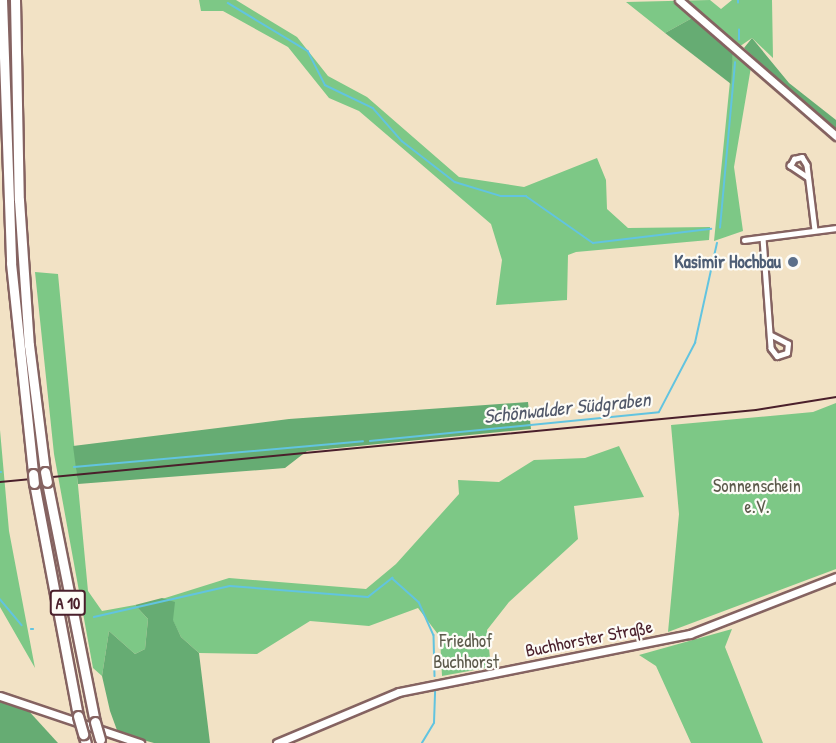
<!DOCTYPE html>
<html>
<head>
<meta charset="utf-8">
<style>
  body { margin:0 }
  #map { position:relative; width:836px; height:743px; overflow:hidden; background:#f2e2c5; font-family:"Patrick Hand",sans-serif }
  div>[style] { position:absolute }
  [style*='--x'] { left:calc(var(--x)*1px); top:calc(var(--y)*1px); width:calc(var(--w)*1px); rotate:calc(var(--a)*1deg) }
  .green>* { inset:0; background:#7dc886 }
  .forest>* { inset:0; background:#66ac73 }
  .stream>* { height:1.5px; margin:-0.75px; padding:0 0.75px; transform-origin:0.75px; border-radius:0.75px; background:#62c4e0 }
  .roads { filter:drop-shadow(2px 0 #856361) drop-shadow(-2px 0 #856361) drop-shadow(0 2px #856361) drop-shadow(0 -2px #856361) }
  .street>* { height:4.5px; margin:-2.25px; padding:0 2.25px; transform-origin:2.25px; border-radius:2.25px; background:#fff }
  .secondary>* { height:7px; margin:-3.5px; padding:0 3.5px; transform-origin:3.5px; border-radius:3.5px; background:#fff }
  .highway>* { height:9px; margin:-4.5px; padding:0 4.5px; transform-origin:4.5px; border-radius:4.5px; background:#fff }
  .rail>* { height:1.5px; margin:-0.75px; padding:0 0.75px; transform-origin:0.75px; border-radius:0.75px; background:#4a1f2b }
  .bridges { filter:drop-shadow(2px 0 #856361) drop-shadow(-2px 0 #856361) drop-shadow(0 2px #856361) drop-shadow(0 -2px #856361) }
  .highway-bridge>* { height:9px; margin:-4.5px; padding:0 4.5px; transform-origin:4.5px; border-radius:4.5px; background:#fff }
  .dots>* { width:16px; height:16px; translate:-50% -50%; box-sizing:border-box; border:3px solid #fdfcf7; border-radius:50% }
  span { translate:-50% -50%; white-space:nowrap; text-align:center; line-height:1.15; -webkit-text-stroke:4.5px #fdfcf7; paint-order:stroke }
  .shield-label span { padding:2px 4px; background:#fdfcf7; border:2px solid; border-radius:4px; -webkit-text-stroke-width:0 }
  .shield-label { font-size:16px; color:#4a1f2b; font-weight:700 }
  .service-label { font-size:18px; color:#4e5e75; font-weight:700 }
  .right { translate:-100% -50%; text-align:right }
  .park-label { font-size:18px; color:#5c5a4b }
  .street-label { font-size:18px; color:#4a1f2b }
  .water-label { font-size:20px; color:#52596a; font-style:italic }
</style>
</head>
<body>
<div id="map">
  <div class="green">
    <div style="clip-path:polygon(199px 0,236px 0,297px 37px,328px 76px,367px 97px,459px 177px,524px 187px,597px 158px,606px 180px,607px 209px,628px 228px,710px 227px,709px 240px,576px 252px,568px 255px,567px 300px,496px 305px,502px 260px,491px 224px,359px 111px,329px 98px,288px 47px,223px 11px,201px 11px)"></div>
    <div style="clip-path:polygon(710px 0,721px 9px,732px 0,772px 0,773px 58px,752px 38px,733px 51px,751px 67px,734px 167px,743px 231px,714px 241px,733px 51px,694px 17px,665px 33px,626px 2px)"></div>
    <div style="clip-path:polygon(35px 272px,58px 274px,88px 591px,102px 611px,135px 605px,148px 619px,145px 649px,135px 654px,109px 631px,102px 676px,93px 668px,54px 454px)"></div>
    <div style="clip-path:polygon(836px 403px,836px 569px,668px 632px,679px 514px,671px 425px,813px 412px)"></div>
    <div style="clip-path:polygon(0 430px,9px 531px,35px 668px,0 607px)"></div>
    <div style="clip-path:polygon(619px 446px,644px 497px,574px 506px,578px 539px,509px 602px,487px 630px,491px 667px,442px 676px,440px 637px,418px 608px,369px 626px,310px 621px,257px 654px,199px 653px,181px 637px,162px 599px,229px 578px,366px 589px,396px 564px,459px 494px,458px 480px,499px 482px,534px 460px,585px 458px)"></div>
    <div style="clip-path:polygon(732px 629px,725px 647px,763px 743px,691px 743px,656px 666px,639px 655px)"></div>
  </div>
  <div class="forest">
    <div style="clip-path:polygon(694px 17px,733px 51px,731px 84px,665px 33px)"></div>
    <div style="clip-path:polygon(752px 38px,789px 83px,836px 120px,836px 132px,744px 48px)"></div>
    <div style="clip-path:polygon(528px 402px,531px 429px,307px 451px,285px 468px,78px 484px,73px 446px,289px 419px)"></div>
    <div style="clip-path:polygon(162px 598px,175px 602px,173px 620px,181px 637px,199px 653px,210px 743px,154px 743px,118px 733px,110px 711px,102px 676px,109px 631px,135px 654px,145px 649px,148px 619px,135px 605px)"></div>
    <div style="clip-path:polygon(0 700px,26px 708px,58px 743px,0 743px)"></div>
  </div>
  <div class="stream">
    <div style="--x:228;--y:3;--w:93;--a:31"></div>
    <div style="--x:308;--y:51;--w:38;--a:63"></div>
    <div style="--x:325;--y:85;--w:53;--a:25.6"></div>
    <div style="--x:373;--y:108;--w:44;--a:48.7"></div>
    <div style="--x:402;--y:141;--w:67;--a:37.7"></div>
    <div style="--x:455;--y:182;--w:48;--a:16.9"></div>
    <div style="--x:501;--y:196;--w:25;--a:0"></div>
    <div style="--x:526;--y:196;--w:82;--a:35"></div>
    <div style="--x:593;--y:243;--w:119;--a:-6.8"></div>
    <div style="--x:738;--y:3;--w:3;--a:-90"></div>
    <div style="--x:739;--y:40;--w:10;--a:-90"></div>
    <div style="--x:720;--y:228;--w:166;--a:-84.8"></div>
    <div style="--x:370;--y:441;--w:290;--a:-5.7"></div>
    <div style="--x:659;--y:412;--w:78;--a:-62.4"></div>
    <div style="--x:695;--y:343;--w:102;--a:-77.6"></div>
    <div style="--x:74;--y:467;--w:290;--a:-5.1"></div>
    <div style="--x:0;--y:472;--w:1;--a:0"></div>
    <div style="--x:0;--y:599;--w:34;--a:50"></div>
    <div style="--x:94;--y:617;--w:139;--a:-12.8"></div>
    <div style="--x:230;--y:586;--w:138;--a:4.6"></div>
    <div style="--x:368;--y:597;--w:31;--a:-38"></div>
    <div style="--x:392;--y:578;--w:36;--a:42"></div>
    <div style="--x:419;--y:602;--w:36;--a:66"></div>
    <div style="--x:434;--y:635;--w:41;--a:88.6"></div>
    <div style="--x:31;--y:629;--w:2;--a:0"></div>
    <div style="--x:422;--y:743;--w:23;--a:-59"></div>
    <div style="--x:434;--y:723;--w:31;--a:-88"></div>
  </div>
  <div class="roads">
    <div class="street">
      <div style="--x:808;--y:178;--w:22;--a:-146"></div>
      <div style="--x:790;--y:166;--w:8;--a:-60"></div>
      <div style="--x:794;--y:159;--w:8;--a:-14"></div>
      <div style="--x:802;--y:157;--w:9;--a:58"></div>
      <div style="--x:807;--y:165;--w:65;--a:83"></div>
      <div style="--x:763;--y:238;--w:110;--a:85.8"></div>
      <div style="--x:771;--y:348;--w:10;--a:53"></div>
      <div style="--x:777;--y:356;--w:10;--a:-17"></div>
      <div style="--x:787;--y:353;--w:9;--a:-84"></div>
      <div style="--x:788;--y:344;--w:18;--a:-153"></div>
      <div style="--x:744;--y:240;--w:93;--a:-7.4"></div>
    </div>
    <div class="secondary">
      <div style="--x:679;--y:0;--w:208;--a:40.9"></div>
      <div style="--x:0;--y:696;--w:148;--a:18.6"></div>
      <div style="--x:277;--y:743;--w:132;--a:-22.7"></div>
      <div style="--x:399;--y:692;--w:297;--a:-11.3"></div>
      <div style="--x:690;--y:634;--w:157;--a:-21.3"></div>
    </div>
    <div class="highway">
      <div style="--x:2;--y:0;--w:263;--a:88"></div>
      <div style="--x:11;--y:263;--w:212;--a:84"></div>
      <div style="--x:15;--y:0;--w:200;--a:88.9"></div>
      <div style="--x:19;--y:200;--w:145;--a:86.1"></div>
      <div style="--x:29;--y:345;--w:128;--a:82.8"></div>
      <div style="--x:47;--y:482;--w:245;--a:78.7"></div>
      <div style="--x:34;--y:483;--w:237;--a:79.3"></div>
      <div style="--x:83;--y:734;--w:9;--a:72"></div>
    </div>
  </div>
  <div class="rail">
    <div style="--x:0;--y:482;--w:759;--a:-5.44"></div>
    <div style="--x:756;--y:410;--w:81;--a:-9.2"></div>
  </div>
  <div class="bridges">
    <div class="highway-bridge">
      <div style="--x:45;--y:472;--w:10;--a:79"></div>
      <div style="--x:33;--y:474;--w:9;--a:84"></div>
      <div style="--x:78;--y:716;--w:19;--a:74"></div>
      <div style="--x:95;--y:722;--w:18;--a:74"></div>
    </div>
  </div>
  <div class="dots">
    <div style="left:793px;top:262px;background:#5c6f8a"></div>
  </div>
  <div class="shield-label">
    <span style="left:68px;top:603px">A 10</span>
  </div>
  <div class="service-label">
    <span class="right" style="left:781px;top:262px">Kasimir Hochbau</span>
  </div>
  <div class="park-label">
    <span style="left:757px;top:497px">Sonnenschein<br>e.V.</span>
    <span style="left:466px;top:652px">Friedhof<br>Buchhorst</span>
  </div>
  <div class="street-label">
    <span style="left:589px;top:639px;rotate:-11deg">Buchhorster Straße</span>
  </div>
  <div class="water-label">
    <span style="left:567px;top:407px;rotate:-6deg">Schönwalder Südgraben</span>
  </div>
</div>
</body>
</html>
